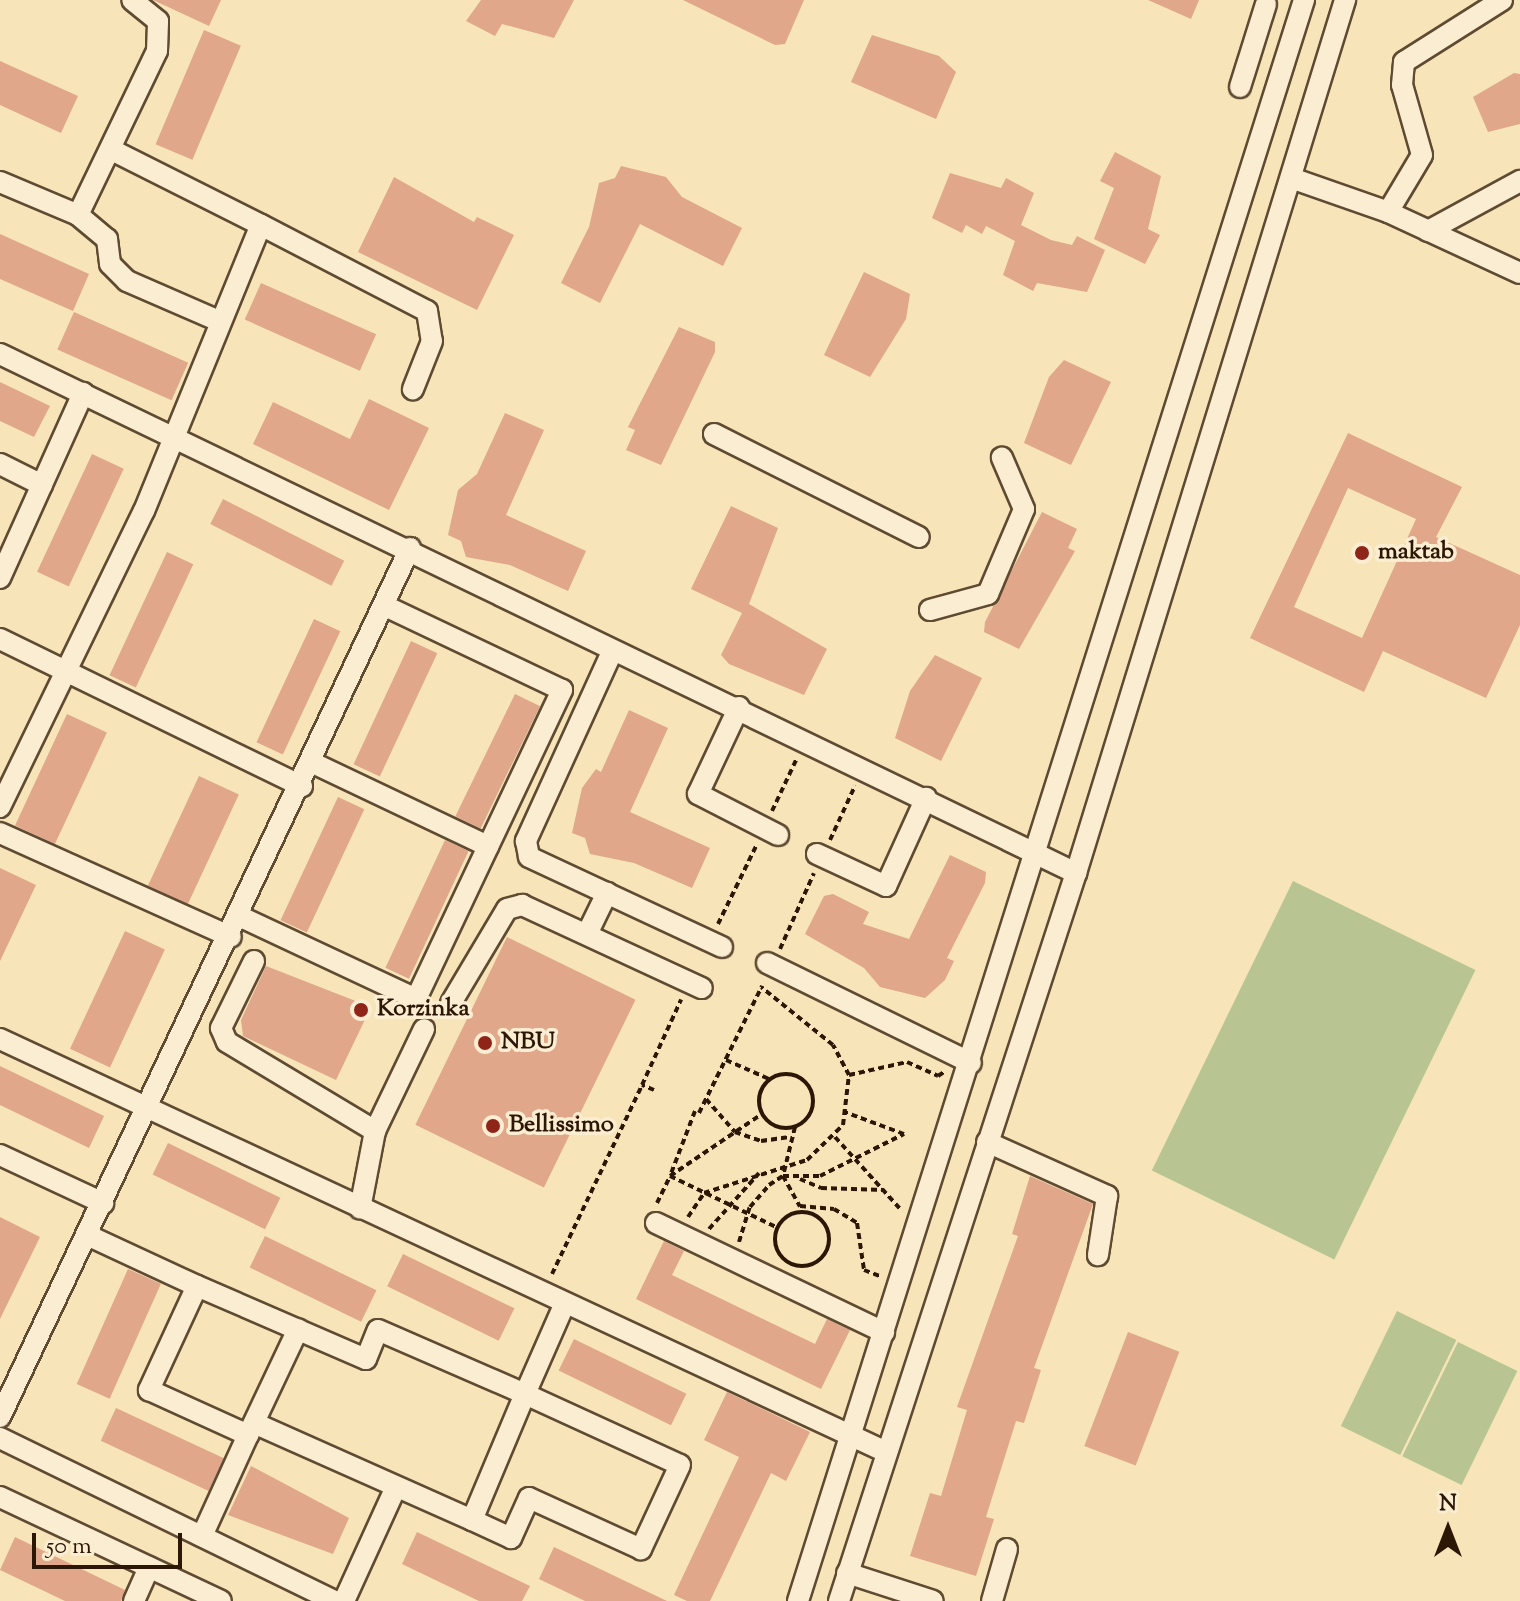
<!DOCTYPE html>
<html>
<head>
<meta charset="utf-8">
<style>
  body { margin:0 }
  #map { position:relative; width:1520px; height:1601px; overflow:hidden; background:#f7e4b8; font-family:"Sorts Mill Goudy",serif }
  div>[style] { position:absolute }
  [style*='--x'] { left:calc(var(--x)*1px); top:calc(var(--y)*1px); width:calc(var(--w)*1px); rotate:calc(var(--a)*1deg) }
  .green>* { inset:0; background:#b8c592; transform-origin:0 0 }
  .building>* { inset:0; background:#e0a78a; transform-origin:0 0 }
  .path>* { height:4px; margin-top:-2px; transform-origin:0; background:repeating-linear-gradient(90deg,#2c1606 0 6px,transparent 0 10px) }
  .path>.ring { margin:-2px; padding:0; box-sizing:content-box; background:none; border:4px solid #2c1606; border-radius:50% }
  .roads { filter:drop-shadow(2px 0 #5f4a32) drop-shadow(-2px 0 #5f4a32) drop-shadow(0 2px #5f4a32) drop-shadow(0 -2px #5f4a32) }
  .minor>* { height:20px; margin:-10px; padding:0 10px; transform-origin:10px; border-radius:10px; background:#faedd1 }
  .dots>* { width:22px; height:22px; translate:-50% -50%; box-sizing:border-box; border:4px solid #faedd1; border-radius:50% }
  span { translate:-50% -50%; white-space:nowrap; text-align:center; line-height:1.15; -webkit-text-stroke:7px #faedd1; paint-order:stroke }
  .poi-label { font-size:24px; color:#2c1606; font-weight:700 }
  .left { translate:0 -50%; text-align:left }
  .north { position:absolute; left:1408px; top:1489px; width:80px; height:80px; -webkit-text-stroke:6px #faedd1; paint-order:stroke; rotate:0deg; font-size:22px; font-weight:700; line-height:32px; text-align:center; color:#2c1606 }
  .north::after { content:''; display:block; margin:auto; width:28px; height:36px; background:#2c1606; clip-path:polygon(50% 0,100% 100%,50% 72%,0 100%) }
  .scale { position:absolute; left:32px; top:1533px; width:150px; height:36px; box-sizing:border-box; border:4px solid #2c1606; border-top:0; padding-left:10px; font-size:24px; line-height:28px; white-space:nowrap; color:#2c1606; -webkit-text-stroke:6px #faedd1; paint-order:stroke }
</style>
</head>
<body>
<div id="map">
  <div class="green">
    <div style="left:1293px;top:881px;width:203px;height:322px;rotate:26deg"></div>
    <div style="left:1397px;top:1311px;width:66px;height:128px;rotate:26deg"></div>
    <div style="left:1458px;top:1342px;width:66px;height:127px;rotate:26deg"></div>
  </div>
  <div class="building">
    <div style="clip-path:polygon(153px 0,221px 0,209px 26px)"></div>
    <div style="clip-path:polygon(481px 0,574px 0,554px 38px,502px 24px,495px 36px,466px 21px)"></div>
    <div style="clip-path:polygon(683px 0,804px 0,785px 44px,775px 45px)"></div>
    <div style="clip-path:polygon(1148px 0,1199px 0,1191px 19px)"></div>
    <div style="left:204px;top:30px;width:40px;height:124px;rotate:23deg"></div>
    <div style="clip-path:polygon(872px 35px,939px 56px,956px 72px,936px 119px,851px 82px)"></div>
    <div style="clip-path:polygon(0 61px,78px 96px,61px 133px,0 105px)"></div>
    <div style="clip-path:polygon(1514px 73px,1520px 74px,1520px 124px,1488px 132px,1473px 97px)"></div>
    <div style="clip-path:polygon(1115px 152px,1161px 176px,1148px 229px,1160px 235px,1145px 264px,1094px 239px,1114px 188px,1100px 181px)"></div>
    <div style="clip-path:polygon(621px 166px,666px 177px,682px 197px,742px 228px,723px 266px,640px 224px,600px 303px,561px 283px,589px 227px,599px 183px,615px 178px)"></div>
    <div style="clip-path:polygon(950px 173px,1001px 188px,1006px 178px,1034px 193px,1021px 225px,1051px 240px,1072px 245px,1077px 236px,1105px 250px,1087px 292px,1037px 283px,1033px 291px,1003px 275px,1015px 241px,986px 226px,982px 234px,966px 225px,962px 233px,932px 218px)"></div>
    <div style="clip-path:polygon(394px 177px,474px 222px,477px 217px,514px 235px,477px 310px,358px 252px)"></div>
    <div style="clip-path:polygon(0 234px,89px 274px,73px 311px,0 279px)"></div>
    <div style="clip-path:polygon(864px 272px,910px 294px,906px 319px,870px 377px,824px 355px)"></div>
    <div style="left:261px;top:283px;width:126px;height:40px;rotate:24deg"></div>
    <div style="left:74px;top:312px;width:125px;height:41px;rotate:24deg"></div>
    <div style="clip-path:polygon(679px 327px,715px 342px,715px 352px,661px 465px,626px 450px,635px 430px,628px 427px)"></div>
    <div style="clip-path:polygon(1064px 360px,1111px 382px,1071px 465px,1024px 443px,1049px 377px)"></div>
    <div style="clip-path:polygon(0 382px,50px 406px,34px 437px,0 421px)"></div>
    <div style="clip-path:polygon(369px 399px,429px 428px,389px 510px,253px 444px,273px 402px,350px 439px)"></div>
    <div style="clip-path:polygon(505px 413px,544px 430px,506px 515px,586px 551px,568px 591px,510px 565px,466px 557px,461px 541px,448px 535px,458px 490px,477px 474px)"></div>
    <div style="clip-path:polygon(evenodd,1348px 433px,1462px 487px,1436px 537px,1520px 575px,1520px 625px,1486px 698px,1383px 651px,1364px 692px,1250px 638px,1348px 433px,1348px 488px,1416px 519px,1362px 638px,1294px 607px,1348px 488px)"></div>
    <div style="left:92px;top:454px;width:35px;height:130px;rotate:25deg"></div>
    <div style="left:223px;top:499px;width:136px;height:28px;rotate:27deg"></div>
    <div style="clip-path:polygon(731px 506px,778px 528px,749px 604px,827px 649px,804px 695px,729px 664px,721px 655px,742px 613px,691px 589px)"></div>
    <div style="clip-path:polygon(1042px 512px,1077px 529px,1068px 548px,1075px 551px,1019px 649px,984px 632px,985px 622px)"></div>
    <div style="left:167px;top:552px;width:29px;height:136px;rotate:25deg"></div>
    <div style="left:314px;top:619px;width:29px;height:136px;rotate:25deg"></div>
    <div style="left:411px;top:641px;width:29px;height:136px;rotate:25deg"></div>
    <div style="clip-path:polygon(935px 655px,982px 678px,941px 761px,895px 738px,910px 691px)"></div>
    <div style="left:515px;top:694px;width:28px;height:136px;rotate:26deg"></div>
    <div style="clip-path:polygon(629px 710px,668px 728px,630px 812px,710px 848px,692px 888px,634px 863px,590px 854px,585px 838px,572px 833px,582px 788px,596px 769px,601px 772px)"></div>
    <div style="left:67px;top:714px;width:44px;height:123px;rotate:25deg"></div>
    <div style="left:199px;top:776px;width:44px;height:121px;rotate:25deg"></div>
    <div style="left:338px;top:797px;width:29px;height:136px;rotate:25deg"></div>
    <div style="left:445px;top:840px;width:26px;height:141px;rotate:25deg"></div>
    <div style="clip-path:polygon(950px 855px,986px 872px,985px 883px,947px 958px,954px 961px,945px 980px,925px 998px,880px 987px,864px 968px,805px 934px,824px 896px,833px 894px,869px 912px,863px 924px,909px 939px)"></div>
    <div style="clip-path:polygon(0 868px,36px 885px,0 961px)"></div>
    <div style="left:125px;top:931px;width:44px;height:130px;rotate:25deg"></div>
    <div style="left:507px;top:937px;width:143px;height:209px;rotate:26deg"></div>
    <div style="clip-path:polygon(266px 966px,371px 1007px,336px 1080px,243px 1036px,241px 1020px)"></div>
    <div style="clip-path:polygon(0 1066px,104px 1116px,89px 1148px,0 1105px)"></div>
    <div style="left:168px;top:1143px;width:125px;height:35px;rotate:26deg"></div>
    <div style="clip-path:polygon(1030px 1176px,1093px 1204px,1034px 1368px,1041px 1370px,1024px 1423px,1016px 1421px,986px 1517px,994px 1519px,976px 1576px,910px 1556px,930px 1493px,941px 1496px,967px 1410px,957px 1407px,1018px 1236px,1012px 1234px)"></div>
    <div style="clip-path:polygon(0 1217px,40px 1237px,0 1319px)"></div>
    <div style="left:265px;top:1236px;width:124px;height:35px;rotate:26deg"></div>
    <div style="clip-path:polygon(664px 1241px,684px 1251px,672px 1275px,815px 1344px,827px 1319px,850px 1330px,821px 1389px,636px 1299px)"></div>
    <div style="left:403px;top:1254px;width:124px;height:36px;rotate:26deg"></div>
    <div style="left:128px;top:1269px;width:36px;height:126px;rotate:24deg"></div>
    <div style="left:1128px;top:1332px;width:55px;height:122px;rotate:21deg"></div>
    <div style="left:574px;top:1339px;width:125px;height:35px;rotate:26deg"></div>
    <div style="clip-path:polygon(727px 1392px,810px 1432px,786px 1481px,771px 1473px,710px 1601px,687px 1601px,674px 1595px,739px 1457px,704px 1440px)"></div>
    <div style="left:116px;top:1408px;width:119px;height:36px;rotate:25deg"></div>
    <div style="clip-path:polygon(251px 1466px,349px 1518px,333px 1554px,228px 1515px)"></div>
    <div style="clip-path:polygon(417px 1532px,530px 1586px,522px 1601px,479px 1601px,402px 1564px)"></div>
    <div style="clip-path:polygon(15px 1537px,125px 1590px,121px 1601px,65px 1601px,0 1570px)"></div>
    <div style="clip-path:polygon(554px 1547px,667px 1601px,585px 1601px,539px 1579px)"></div>
  </div>
  <div class="path">
    <div style="--x:772;--y:811;--w:59;--a:-64.7"></div>
    <div style="--x:830;--y:840;--w:60;--a:-65.2"></div>
    <div style="--x:718;--y:924;--w:87;--a:-64"></div>
    <div style="--x:780;--y:949;--w:83;--a:-65.9"></div>
    <div style="--x:726;--y:1060;--w:47;--a:23.8"></div>
    <div class="ring" style="left:759px;top:1074px;width:50px;height:50px"></div>
    <div style="--x:849;--y:1075;--w:59;--a:-12.6"></div>
    <div style="--x:907;--y:1062;--w:34;--a:24"></div>
    <div style="--x:938;--y:1076;--w:7;--a:-34"></div>
    <div style="--x:654;--y:1090;--w:13;--a:-157"></div>
    <div style="--x:642;--y:1085;--w:94;--a:-65.4"></div>
    <div style="--x:706;--y:1099;--w:44;--a:48.7"></div>
    <div style="--x:735;--y:1132;--w:28;--a:19"></div>
    <div style="--x:761;--y:1141;--w:27;--a:-8"></div>
    <div style="--x:695;--y:1111;--w:70;--a:111"></div>
    <div style="--x:670;--y:1176;--w:120;--a:25.7"></div>
    <div style="--x:699;--y:1113;--w:142;--a:-63.6"></div>
    <div style="--x:795;--y:1127;--w:50;--a:103.8"></div>
    <div style="--x:783;--y:1176;--w:35;--a:61"></div>
    <div style="--x:835;--y:1137;--w:100;--a:47.8"></div>
    <div style="--x:800;--y:1179;--w:23;--a:23"></div>
    <div style="--x:821;--y:1188;--w:63;--a:1.8"></div>
    <div style="--x:657;--y:1203;--w:30;--a:-64"></div>
    <div style="--x:670;--y:1176;--w:111;--a:-34"></div>
    <div style="--x:800;--y:1206;--w:34;--a:5"></div>
    <div style="--x:834;--y:1209;--w:27;--a:31"></div>
    <div style="--x:857;--y:1223;--w:48;--a:81.5"></div>
    <div style="--x:864;--y:1270;--w:19;--a:21"></div>
    <div class="ring" style="left:775px;top:1212px;width:50px;height:50px"></div>
    <div style="--x:688;--y:1217;--w:29;--a:-56"></div>
    <div style="--x:704;--y:1193;--w:108;--a:-17.8"></div>
    <div style="--x:807;--y:1160;--w:50;--a:-44.2"></div>
    <div style="--x:843;--y:1125;--w:50;--a:-83.2"></div>
    <div style="--x:849;--y:1075;--w:34;--a:-118"></div>
    <div style="--x:833;--y:1045;--w:92;--a:-141.1"></div>
    <div style="--x:709;--y:1229;--w:75;--a:-48.2"></div>
    <div style="--x:739;--y:1242;--w:37;--a:-73"></div>
    <div style="--x:750;--y:1207;--w:29;--a:-49"></div>
    <div style="--x:769;--y:1185;--w:17;--a:-33"></div>
    <div style="--x:783;--y:1176;--w:37;--a:0"></div>
    <div style="--x:820;--y:1176;--w:94;--a:-26.6"></div>
    <div style="--x:904;--y:1134;--w:63;--a:-159.6"></div>
    <div style="--x:552;--y:1274;--w:209;--a:-64.5"></div>
  </div>
  <div class="roads">
    <div class="minor">
      <div style="--x:1240;--y:87;--w:87;--a:-72.6"></div>
      <div style="--x:1294;--y:179;--w:100;--a:19.3"></div>
      <div style="--x:1388;--y:212;--w:145;--a:24.8"></div>
      <div style="--x:0;--y:182;--w:85;--a:22.9"></div>
      <div style="--x:78;--y:215;--w:182;--a:-64.3"></div>
      <div style="--x:157;--y:51;--w:30;--a:-88"></div>
      <div style="--x:158;--y:21;--w:33;--a:-141"></div>
      <div style="--x:1388;--y:212;--w:66;--a:-59.2"></div>
      <div style="--x:1422;--y:155;--w:73;--a:-105.9"></div>
      <div style="--x:1402;--y:85;--w:23;--a:-85"></div>
      <div style="--x:1404;--y:62;--w:116;--a:-32.3"></div>
      <div style="--x:78;--y:215;--w:38;--a:40"></div>
      <div style="--x:107;--y:239;--w:25;--a:83"></div>
      <div style="--x:110;--y:264;--w:24;--a:45"></div>
      <div style="--x:127;--y:281;--w:100;--a:23.5"></div>
      <div style="--x:261;--y:225;--w:187;--a:27.4"></div>
      <div style="--x:427;--y:311;--w:30;--a:81"></div>
      <div style="--x:432;--y:341;--w:52;--a:111.6"></div>
      <div style="--x:1428;--y:231;--w:105;--a:-28.5"></div>
      <div style="--x:0;--y:354;--w:1195;--a:25.75"></div>
      <div style="--x:714;--y:434;--w:229;--a:26.7"></div>
      <div style="--x:0;--y:464;--w:47;--a:26.6"></div>
      <div style="--x:0;--y:578;--w:203;--a:-65.8"></div>
      <div style="--x:930;--y:610;--w:60;--a:-15.4"></div>
      <div style="--x:988;--y:594;--w:92;--a:-67"></div>
      <div style="--x:1024;--y:509;--w:56;--a:-113.3"></div>
      <div style="--x:0;--y:639;--w:336;--a:26"></div>
      <div style="--x:612;--y:652;--w:208;--a:114.5"></div>
      <div style="--x:526;--y:841;--w:16;--a:79"></div>
      <div style="--x:529;--y:857;--w:213;--a:25"></div>
      <div style="--x:739;--y:707;--w:96;--a:115.2"></div>
      <div style="--x:698;--y:794;--w:90;--a:27.1"></div>
      <div style="--x:313;--y:763;--w:194;--a:25.4"></div>
      <div style="--x:0;--y:807;--w:329;--a:-64.1"></div>
      <div style="--x:144;--y:511;--w:309;--a:-67.8"></div>
      <div style="--x:261;--y:225;--w:167;--a:-153.3"></div>
      <div style="--x:0;--y:833;--w:253;--a:24.2"></div>
      <div style="--x:817;--y:854;--w:76;--a:24.9"></div>
      <div style="--x:886;--y:886;--w:97;--a:-65.6"></div>
      <div style="--x:241;--y:917;--w:193;--a:25.1"></div>
      <div style="--x:416;--y:999;--w:342;--a:-64.7"></div>
      <div style="--x:562;--y:690;--w:194;--a:-154.6"></div>
      <div style="--x:587;--y:934;--w:46;--a:-64"></div>
      <div style="--x:254;--y:961;--w:75;--a:116.2"></div>
      <div style="--x:221;--y:1028;--w:15;--a:67"></div>
      <div style="--x:227;--y:1042;--w:173;--a:31"></div>
      <div style="--x:375;--y:1131;--w:79;--a:100.9"></div>
      <div style="--x:767;--y:963;--w:227;--a:26.1"></div>
      <div style="--x:451;--y:1003;--w:109;--a:-59.2"></div>
      <div style="--x:507;--y:909;--w:16;--a:-15"></div>
      <div style="--x:522;--y:905;--w:198;--a:24.8"></div>
      <div style="--x:0;--y:1039;--w:975;--a:24.99"></div>
      <div style="--x:375;--y:1131;--w:113;--a:-64.3"></div>
      <div style="--x:987;--y:1142;--w:132;--a:24.2"></div>
      <div style="--x:1107;--y:1196;--w:60;--a:98.7"></div>
      <div style="--x:0;--y:1155;--w:114;--a:25"></div>
      <div style="--x:656;--y:1223;--w:253;--a:25.6"></div>
      <div style="--x:87;--y:1235;--w:121;--a:24.9"></div>
      <div style="--x:197;--y:1286;--w:115;--a:114.8"></div>
      <div style="--x:149;--y:1390;--w:109;--a:24.4"></div>
      <div style="--x:248;--y:1435;--w:111;--a:114.5"></div>
      <div style="--x:197;--y:1286;--w:184;--a:23.4"></div>
      <div style="--x:366;--y:1359;--w:31;--a:-68"></div>
      <div style="--x:378;--y:1330;--w:160;--a:23.5"></div>
      <div style="--x:525;--y:1394;--w:97;--a:-66.3"></div>
      <div style="--x:0;--y:1417;--w:961;--a:-64.74"></div>
      <div style="--x:254;--y:1423;--w:239;--a:24"></div>
      <div style="--x:472;--y:1520;--w:137;--a:-67.2"></div>
      <div style="--x:525;--y:1394;--w:170;--a:24.6"></div>
      <div style="--x:680;--y:1465;--w:93;--a:114.9"></div>
      <div style="--x:641;--y:1549;--w:123;--a:-155.5"></div>
      <div style="--x:529;--y:1498;--w:44;--a:114.2"></div>
      <div style="--x:511;--y:1538;--w:43;--a:-155.2"></div>
      <div style="--x:248;--y:1435;--w:117;--a:-64.7"></div>
      <div style="--x:0;--y:1438;--w:372;--a:26"></div>
      <div style="--x:0;--y:1497;--w:244;--a:25.2"></div>
      <div style="--x:847;--y:1573;--w:90;--a:18"></div>
      <div style="--x:134;--y:1601;--w:37;--a:-66"></div>
      <div style="--x:344;--y:1601;--w:125;--a:-65.5"></div>
      <div style="--x:798;--y:1601;--w:1679;--a:-72.46"></div>
      <div style="--x:839;--y:1601;--w:766;--a:-71.97"></div>
      <div style="--x:1076;--y:873;--w:914;--a:-72.87"></div>
      <div style="--x:992;--y:1601;--w:54;--a:-73.9"></div>
    </div>
  </div>
  <div class="dots">
    <div style="left:1362px;top:553px;background:#8f2418"></div>
    <div style="left:361px;top:1010px;background:#8f2418"></div>
    <div style="left:485px;top:1043px;background:#8f2418"></div>
    <div style="left:493px;top:1126px;background:#8f2418"></div>
  </div>
  <div class="poi-label">
    <span class="left" style="left:1378px;top:553px">maktab</span>
    <span class="left" style="left:377px;top:1010px">Korzinka</span>
    <span class="left" style="left:501px;top:1043px">NBU</span>
    <span class="left" style="left:509px;top:1126px">Bellissimo</span>
  </div>
  <div class="north">N</div>
  <div class="scale">50 m</div>
</div>
</body>
</html>
